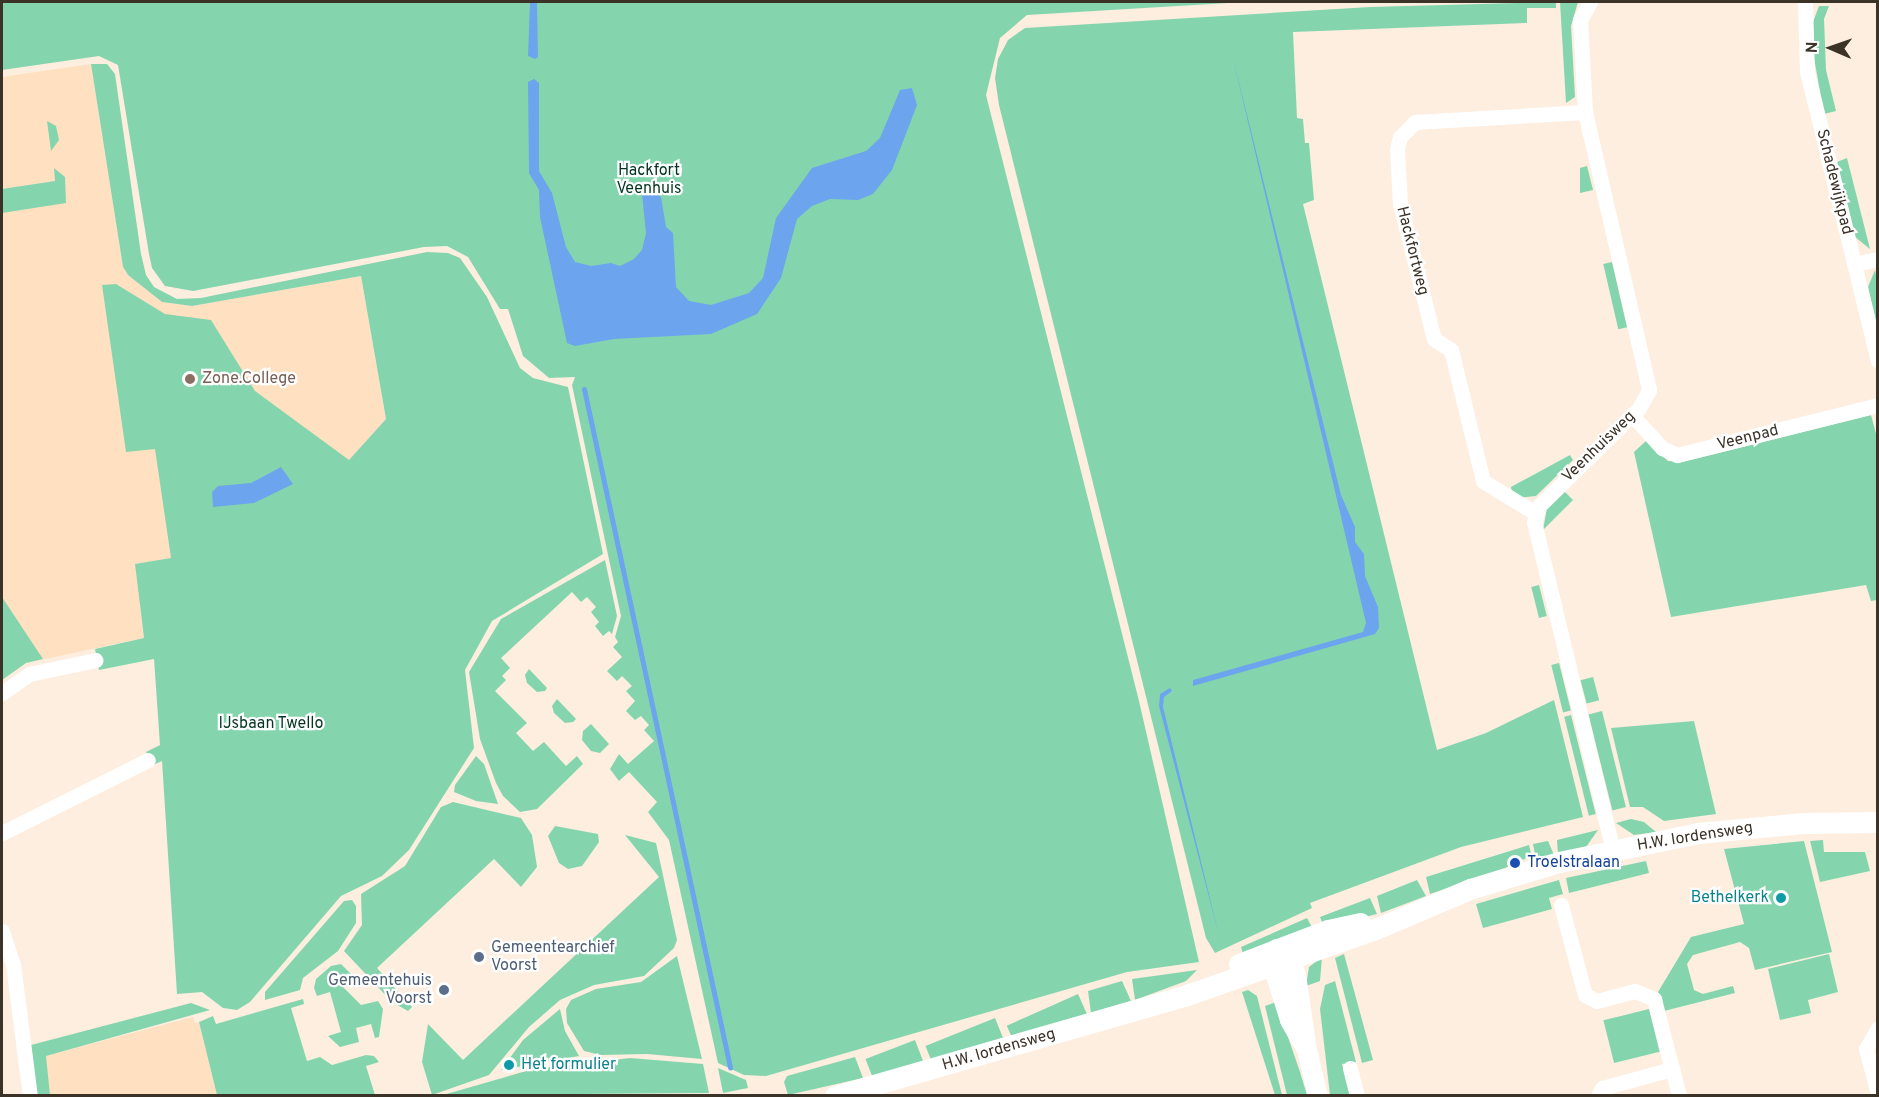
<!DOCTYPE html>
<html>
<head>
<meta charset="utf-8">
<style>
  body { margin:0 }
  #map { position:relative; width:1879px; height:1097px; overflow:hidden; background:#fdeedf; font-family:Overpass,sans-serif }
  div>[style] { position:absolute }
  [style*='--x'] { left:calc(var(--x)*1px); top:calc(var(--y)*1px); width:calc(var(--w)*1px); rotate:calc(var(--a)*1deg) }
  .built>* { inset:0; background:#ffe1c2 }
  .green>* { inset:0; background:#84d5ae; transform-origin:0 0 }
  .water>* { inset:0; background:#6ca4ed }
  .stream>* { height:5px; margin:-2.5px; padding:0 2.5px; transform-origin:2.5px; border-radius:2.5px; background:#6ca4ed }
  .minor>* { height:15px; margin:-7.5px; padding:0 7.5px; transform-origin:7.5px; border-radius:7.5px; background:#fff }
  .tertiary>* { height:20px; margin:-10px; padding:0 10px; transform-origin:10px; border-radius:10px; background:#fff }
  .secondary>* { height:21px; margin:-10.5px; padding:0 10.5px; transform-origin:10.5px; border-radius:10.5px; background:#fff }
  .dots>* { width:16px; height:16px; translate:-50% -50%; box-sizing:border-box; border:3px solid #fff; border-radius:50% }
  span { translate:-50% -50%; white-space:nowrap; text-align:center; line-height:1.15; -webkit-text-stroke:4.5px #fff; paint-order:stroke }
  .park-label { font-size:16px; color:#033522 }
  .street-label { font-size:16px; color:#3b3228 }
  .education-label { font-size:16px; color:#785e54 }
  .left { translate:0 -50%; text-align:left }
  .transit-label { font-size:16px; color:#164399 }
  .culture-label { font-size:16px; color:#0d838f }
  .right { translate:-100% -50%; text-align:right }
  .service-label { font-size:16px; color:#4e5e75 }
  .frame { position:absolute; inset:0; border:3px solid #3b3228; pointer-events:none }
  .north { position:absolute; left:1801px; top:18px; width:60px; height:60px; -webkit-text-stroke:4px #fff; paint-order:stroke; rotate:272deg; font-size:16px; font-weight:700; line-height:24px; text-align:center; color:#3b3228 }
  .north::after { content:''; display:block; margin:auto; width:21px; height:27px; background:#3b3228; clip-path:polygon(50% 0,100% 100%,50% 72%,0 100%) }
</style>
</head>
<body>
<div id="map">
  <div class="built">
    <div style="clip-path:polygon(91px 64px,123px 267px,128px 275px,162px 302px,192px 306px,361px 276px,386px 419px,300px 514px,139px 603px,144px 638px,26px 663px,2px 680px,2px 77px)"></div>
    <div style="clip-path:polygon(193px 1017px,195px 1023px,199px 1022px,217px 1095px,50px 1095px,45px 1056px)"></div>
  </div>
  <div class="green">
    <div style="clip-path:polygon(2px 2px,1245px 2px,1027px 15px,1000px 38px,986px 95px,1139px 701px,1199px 962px,1127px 972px,766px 1076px,744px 1075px,718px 1063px,669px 840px,648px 812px,657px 802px,629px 772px,619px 781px,610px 769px,619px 754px,628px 764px,654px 741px,644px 730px,649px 725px,641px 716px,635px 720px,626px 711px,635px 701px,626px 691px,632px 686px,622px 676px,617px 681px,607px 671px,622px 657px,613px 647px,618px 642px,615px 637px,621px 616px,572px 385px,575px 377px,549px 378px,523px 356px,508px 309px,500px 309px,468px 257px,447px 246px,424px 247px,193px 291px,165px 286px,152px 268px,149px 254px,118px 65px,99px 56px,2px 70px)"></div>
    <div style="clip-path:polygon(1556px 2px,1556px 8px,1527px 8px,1527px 23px,1293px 32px,1297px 118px,1303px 119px,1305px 143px,1309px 143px,1314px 200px,1303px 204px,1437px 750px,1486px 733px,1554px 700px,1583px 817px,1461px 847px,1310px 903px,1312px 908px,1215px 953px,1206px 938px,999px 105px,995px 78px,998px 59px,1008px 40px,1025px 28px,1370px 7px)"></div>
    <div style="clip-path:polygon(1560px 2px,1578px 2px,1571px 26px,1575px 97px,1566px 103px)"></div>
    <div style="clip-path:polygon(1819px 6px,1829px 6px,1824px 19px,1826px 70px,1836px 111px,1824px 114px,1814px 58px,1813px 22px)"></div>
    <div style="clip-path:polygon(91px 64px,107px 64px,115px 74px,141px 254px,146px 275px,154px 287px,177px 299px,201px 298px,427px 252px,448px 253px,460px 258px,487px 297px,520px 368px,533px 378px,568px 387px,603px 554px,492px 621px,465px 670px,474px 748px,409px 850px,382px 876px,341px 896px,250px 1002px,237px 1010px,223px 1008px,202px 992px,177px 994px,162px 761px,153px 765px,146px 752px,160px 745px,154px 659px,99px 670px,95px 649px,144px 638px,135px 564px,171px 558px,155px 449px,126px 452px,102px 285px,116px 284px,165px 314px,211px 320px,255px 391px,349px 460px,386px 419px,361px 276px,192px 306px,162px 302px,128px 275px,123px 267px)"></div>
    <div style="clip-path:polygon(47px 121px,56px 126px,59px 140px,51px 151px)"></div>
    <div style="clip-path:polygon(1847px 158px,1870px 249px,1855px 237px,1837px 162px)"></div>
    <div style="clip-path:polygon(1587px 166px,1593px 190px,1580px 193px,1580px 168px)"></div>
    <div style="clip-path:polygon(54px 168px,65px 177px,66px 203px,2px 213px,2px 189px,55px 181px)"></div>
    <div style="left:1612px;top:262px;width:67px;height:9px;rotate:77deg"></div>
    <div style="clip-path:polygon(1875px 270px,1877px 280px,1877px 328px,1868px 287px)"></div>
    <div style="clip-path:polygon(1871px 415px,1878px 441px,1877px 600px,1871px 601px,1866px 585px,1671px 617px,1634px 452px,1646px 441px,1668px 461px,1682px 462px)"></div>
    <div style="clip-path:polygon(1570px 455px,1573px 460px,1536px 496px,1518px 498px,1512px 494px,1511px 487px)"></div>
    <div style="clip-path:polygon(1564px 491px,1573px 500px,1543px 530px,1547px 508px)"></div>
    <div style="clip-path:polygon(605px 560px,617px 616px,612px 634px,609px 631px,603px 636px,595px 626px,599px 622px,591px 612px,596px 607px,587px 597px,581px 602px,572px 592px,501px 658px,510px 668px,502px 676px,506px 680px,495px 691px,527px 723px,516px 733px,533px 751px,544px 742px,566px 766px,577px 756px,583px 764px,537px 809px,520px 812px,503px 796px,496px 783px,480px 739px,469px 672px,501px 619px)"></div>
    <div style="left:1539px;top:585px;width:32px;height:8px;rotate:76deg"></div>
    <div style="clip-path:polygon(2px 597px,43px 659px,26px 663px,2px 680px)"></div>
    <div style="left:1559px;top:663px;width:49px;height:8px;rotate:76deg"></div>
    <div style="clip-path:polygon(529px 669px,547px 688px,545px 691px,537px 692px,527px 683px,525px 675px)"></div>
    <div style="left:1593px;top:677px;width:24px;height:13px;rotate:75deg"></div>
    <div style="clip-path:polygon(557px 699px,576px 719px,573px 722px,565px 723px,554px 713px,552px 706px)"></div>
    <div style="left:1602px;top:711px;width:99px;height:14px;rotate:76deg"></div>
    <div style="left:1571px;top:715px;width:102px;height:7px;rotate:76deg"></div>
    <div style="clip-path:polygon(1694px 721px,1716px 814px,1664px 821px,1643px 807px,1630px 807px,1611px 728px)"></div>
    <div style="clip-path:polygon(591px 724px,609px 744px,600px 753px,591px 751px,582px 740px,583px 731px)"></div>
    <div style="clip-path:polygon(476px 756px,484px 764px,498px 804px,476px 801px,454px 792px,455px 785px)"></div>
    <div style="clip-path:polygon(453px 802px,521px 818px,532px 835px,537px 867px,521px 887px,494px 859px,377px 968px,412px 1007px,408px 1011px,392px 1002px,344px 951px,362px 925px,361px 894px,405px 866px,441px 807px)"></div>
    <div style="clip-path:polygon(1631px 819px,1644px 822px,1656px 832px,1634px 835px,1616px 823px)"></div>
    <div style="clip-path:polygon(555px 826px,598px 834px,599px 842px,582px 866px,568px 869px,559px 863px,548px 836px)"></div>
    <div style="clip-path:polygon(1598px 830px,1586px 847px,1558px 854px,1557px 840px)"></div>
    <div style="clip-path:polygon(625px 835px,656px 843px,677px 940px,674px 948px,644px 976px,594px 985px,560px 1000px,529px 1027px,489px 1075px,432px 1095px,422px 1062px,428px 1024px,463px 1060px,659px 877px)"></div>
    <div style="clip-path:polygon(1823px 840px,1824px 852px,1865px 852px,1870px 871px,1820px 882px,1810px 841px)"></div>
    <div style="clip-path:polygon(1548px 841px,1554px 855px,1536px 859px,1533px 844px)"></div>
    <div style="clip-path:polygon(1804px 841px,1832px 952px,1755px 970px,1749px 948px,1740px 942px,1693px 955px,1687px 964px,1694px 990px,1703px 994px,1733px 986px,1735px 993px,1664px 1011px,1658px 992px,1691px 937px,1744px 924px,1724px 849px)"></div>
    <div style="clip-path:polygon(1529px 845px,1532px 857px,1514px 862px,1514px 865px,1430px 894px,1426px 877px)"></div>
    <div style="clip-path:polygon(1646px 861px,1649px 873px,1569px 893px,1566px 878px)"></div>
    <div style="clip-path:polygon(1417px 880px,1426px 896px,1381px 913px,1377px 896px)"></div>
    <div style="clip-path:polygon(1559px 880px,1563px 894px,1549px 898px,1552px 909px,1483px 928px,1476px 904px)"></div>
    <div style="clip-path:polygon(1370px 898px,1377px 914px,1324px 927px,1320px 917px)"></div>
    <div style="clip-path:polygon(352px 900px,356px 906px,356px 923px,338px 951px,303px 978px,300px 990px,265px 1000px,265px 992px,344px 901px)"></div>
    <div style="clip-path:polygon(1307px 918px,1314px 931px,1244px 957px,1241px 947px)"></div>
    <div style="clip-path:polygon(1344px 954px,1373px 1060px,1362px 1063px,1335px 958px)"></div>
    <div style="clip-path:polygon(1829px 954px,1838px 992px,1808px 1000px,1811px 1013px,1780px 1020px,1768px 969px)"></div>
    <div style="clip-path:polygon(677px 956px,702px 1059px,647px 1054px,601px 1055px,584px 1051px,567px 1023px,566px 1009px,571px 1000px,596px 989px,641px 982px)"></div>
    <div style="clip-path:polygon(1322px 957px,1320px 981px,1306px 986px,1309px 967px)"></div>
    <div style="clip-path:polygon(341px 964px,354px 977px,338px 982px,361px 1005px,378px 1001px,383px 1009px,379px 1037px,375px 1038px,371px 1024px,356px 1028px,359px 1042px,340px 1047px,328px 1036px,341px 1032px,330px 992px,317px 996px,314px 988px,316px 979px,331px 966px)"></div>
    <div style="clip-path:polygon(1197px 970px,1186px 981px,1135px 1000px,1132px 979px)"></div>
    <div style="clip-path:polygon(1122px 981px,1131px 1001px,1091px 1013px,1088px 991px)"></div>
    <div style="clip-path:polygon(1335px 981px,1356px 1062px,1342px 1064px,1350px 1095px,1330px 1095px,1320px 1009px,1325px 985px)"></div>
    <div style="clip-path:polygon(1248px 990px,1257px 996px,1282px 1095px,1275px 1095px,1242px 992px)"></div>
    <div style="left:1078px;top:994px;width:22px;height:78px;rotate:66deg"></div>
    <div style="clip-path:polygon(303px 999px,304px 1004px,291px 1008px,307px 1061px,320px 1057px,332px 1065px,366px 1055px,374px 1056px,379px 1062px,366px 1066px,375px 1095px,217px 1095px,199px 1022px,213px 1016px,216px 1024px)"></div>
    <div style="clip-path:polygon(1276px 1002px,1300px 1072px,1307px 1095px,1287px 1095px,1265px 1006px)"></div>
    <div style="clip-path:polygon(191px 1003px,210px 1010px,46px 1056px,50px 1095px,37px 1095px,31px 1045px)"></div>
    <div style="clip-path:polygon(560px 1009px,565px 1031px,579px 1056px,501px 1070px,523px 1040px)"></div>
    <div style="left:1649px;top:1009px;width:44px;height:47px;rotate:76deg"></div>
    <div style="left:995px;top:1018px;width:22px;height:75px;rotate:68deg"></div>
    <div style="left:915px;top:1040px;width:22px;height:53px;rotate:69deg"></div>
    <div style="clip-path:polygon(855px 1057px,863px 1078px,788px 1095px,784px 1082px,787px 1076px)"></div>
    <div style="clip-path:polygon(630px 1058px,703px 1064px,709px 1093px,443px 1095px,533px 1069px)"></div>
    <div style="clip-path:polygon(718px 1068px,746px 1080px,748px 1088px,723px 1093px)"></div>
  </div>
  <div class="water">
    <div style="clip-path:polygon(530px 2px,537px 2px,538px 57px,535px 59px,528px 56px)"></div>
    <div style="clip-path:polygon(1232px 54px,1341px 495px,1355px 527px,1355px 542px,1364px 554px,1365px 576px,1378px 607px,1379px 628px,1375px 634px,1193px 686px,1193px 680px,1363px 632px,1366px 623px)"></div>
    <div style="clip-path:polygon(534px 79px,539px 83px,539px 171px,552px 193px,566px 247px,575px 262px,591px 266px,611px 263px,620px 266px,634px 259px,642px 250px,646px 233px,642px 194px,655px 192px,661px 197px,666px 227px,673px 233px,676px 287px,689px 301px,711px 305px,749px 293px,763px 278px,776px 218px,812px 168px,866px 151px,880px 138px,900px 90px,912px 88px,917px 105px,892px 170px,873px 194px,858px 200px,830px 199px,812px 206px,797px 219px,781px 278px,757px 314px,711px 334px,614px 339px,575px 346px,567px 343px,540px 217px,539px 190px,529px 173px,528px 82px)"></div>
    <div style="clip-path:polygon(281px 467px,293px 484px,254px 503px,213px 507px,212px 492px,218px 486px,251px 483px)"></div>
    <div style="clip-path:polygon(1170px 688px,1172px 691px,1164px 697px,1163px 707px,1219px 935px,1159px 706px,1160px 694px)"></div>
  </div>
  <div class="stream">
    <div style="--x:584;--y:389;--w:694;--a:77.85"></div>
  </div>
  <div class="minor">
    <div style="--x:1590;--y:2;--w:21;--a:119"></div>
    <div style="--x:1580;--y:20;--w:92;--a:86.9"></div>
    <div style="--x:1585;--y:112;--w:285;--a:77"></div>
    <div style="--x:1649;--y:390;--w:21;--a:119"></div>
    <div style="--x:1639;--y:408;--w:140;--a:135.6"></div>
    <div style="--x:1539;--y:506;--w:17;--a:107"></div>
    <div style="--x:1534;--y:522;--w:337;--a:76.5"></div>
    <div style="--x:1805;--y:2;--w:70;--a:88.4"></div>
    <div style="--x:1807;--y:72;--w:297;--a:76.2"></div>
    <div style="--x:1854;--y:264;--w:25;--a:-12"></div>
    <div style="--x:1632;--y:415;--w:45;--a:47.7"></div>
    <div style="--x:1662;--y:448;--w:17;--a:25"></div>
    <div style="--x:1677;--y:455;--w:207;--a:-14"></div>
    <div style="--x:1535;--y:513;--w:61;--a:-148.4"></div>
    <div style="--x:1483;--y:481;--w:135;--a:-103.7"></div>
    <div style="--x:1451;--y:350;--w:20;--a:-147"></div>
    <div style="--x:1434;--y:339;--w:139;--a:-104.1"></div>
    <div style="--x:1400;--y:204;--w:55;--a:-93.1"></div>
    <div style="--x:1397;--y:149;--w:12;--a:-76"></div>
    <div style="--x:1400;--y:137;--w:21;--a:-45"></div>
    <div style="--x:1415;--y:122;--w:170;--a:-3.4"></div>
    <div style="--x:2;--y:693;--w:33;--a:-35"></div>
    <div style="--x:29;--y:674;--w:68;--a:-11.8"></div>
    <div style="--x:2;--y:833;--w:163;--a:-26.6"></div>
    <div style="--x:1561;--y:905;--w:93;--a:75.1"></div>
    <div style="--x:1585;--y:995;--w:13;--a:27"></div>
    <div style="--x:1597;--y:1001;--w:39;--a:-15"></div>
    <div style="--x:1635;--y:991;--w:21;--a:23"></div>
    <div style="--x:1654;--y:999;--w:72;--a:75.6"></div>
    <div style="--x:2;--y:931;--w:35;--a:72"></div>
    <div style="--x:13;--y:964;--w:133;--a:82.7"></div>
    <div style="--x:1878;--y:1028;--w:24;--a:120"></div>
    <div style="--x:1866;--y:1049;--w:47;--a:75.1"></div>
    <div style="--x:1350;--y:1068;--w:29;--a:76"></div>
    <div style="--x:1598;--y:1096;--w:9;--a:-63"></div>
    <div style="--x:1602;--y:1088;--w:73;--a:-15.2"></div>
    <div style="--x:1672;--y:1069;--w:28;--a:75"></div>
  </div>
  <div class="tertiary">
    <div style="--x:1307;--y:1050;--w:34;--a:-120"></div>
    <div style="--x:1290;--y:1020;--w:57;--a:-107.5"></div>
    <div style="--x:1273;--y:966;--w:17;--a:-77"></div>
    <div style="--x:1277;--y:949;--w:13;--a:27"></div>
    <div style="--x:1289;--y:955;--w:21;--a:71"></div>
    <div style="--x:1296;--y:975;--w:76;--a:81.7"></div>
    <div style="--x:1307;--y:1050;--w:47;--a:76.6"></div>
  </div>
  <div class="secondary">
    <div style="--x:1239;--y:964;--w:95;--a:-20.9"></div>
    <div style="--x:1328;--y:930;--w:33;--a:-12"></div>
    <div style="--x:835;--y:1096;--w:366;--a:-16"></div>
    <div style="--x:1187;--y:995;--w:197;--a:-19.3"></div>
    <div style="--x:1373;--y:930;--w:105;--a:-22.9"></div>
    <div style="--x:1470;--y:889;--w:93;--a:-16.9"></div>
    <div style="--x:1559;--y:862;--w:142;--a:-11.8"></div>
    <div style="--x:1698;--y:833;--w:106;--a:-5.4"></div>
    <div style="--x:1804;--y:823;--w:74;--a:-0.8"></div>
  </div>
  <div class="dots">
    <div style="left:190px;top:379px;background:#8d6e63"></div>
    <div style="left:1515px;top:863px;background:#1a4fb4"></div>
    <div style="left:1781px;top:898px;background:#0f9aa8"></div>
    <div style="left:479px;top:957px;background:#5c6f8a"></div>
    <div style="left:444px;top:990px;background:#5c6f8a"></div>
    <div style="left:509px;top:1065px;background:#0f9aa8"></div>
  </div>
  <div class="park-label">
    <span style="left:649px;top:180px">Hackfort<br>Veenhuis</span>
    <span style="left:271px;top:724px">IJsbaan Twello</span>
  </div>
  <div class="street-label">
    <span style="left:1834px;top:182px;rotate:76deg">Schadewijkpad</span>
    <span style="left:1412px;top:251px;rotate:76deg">Hackfortweg</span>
    <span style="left:1748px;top:438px;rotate:-14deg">Veenpad</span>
    <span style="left:1599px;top:447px;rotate:-44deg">Veenhuisweg</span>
    <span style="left:1695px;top:837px;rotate:-9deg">H.W. Iordensweg</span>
    <span style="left:999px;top:1050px;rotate:-16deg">H.W. Iordensweg</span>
  </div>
  <div class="education-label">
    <span class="left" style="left:202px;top:379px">Zone.College</span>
  </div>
  <div class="transit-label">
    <span class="left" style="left:1527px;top:863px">Troelstralaan</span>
  </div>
  <div class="culture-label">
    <span class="right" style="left:1769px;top:898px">Bethelkerk</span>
    <span class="left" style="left:521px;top:1065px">Het formulier</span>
  </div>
  <div class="service-label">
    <span class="left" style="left:491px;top:957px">Gemeentearchief<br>Voorst</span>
    <span class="right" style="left:432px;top:990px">Gemeentehuis<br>Voorst</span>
  </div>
  <div class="frame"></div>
  <div class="north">N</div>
</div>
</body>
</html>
